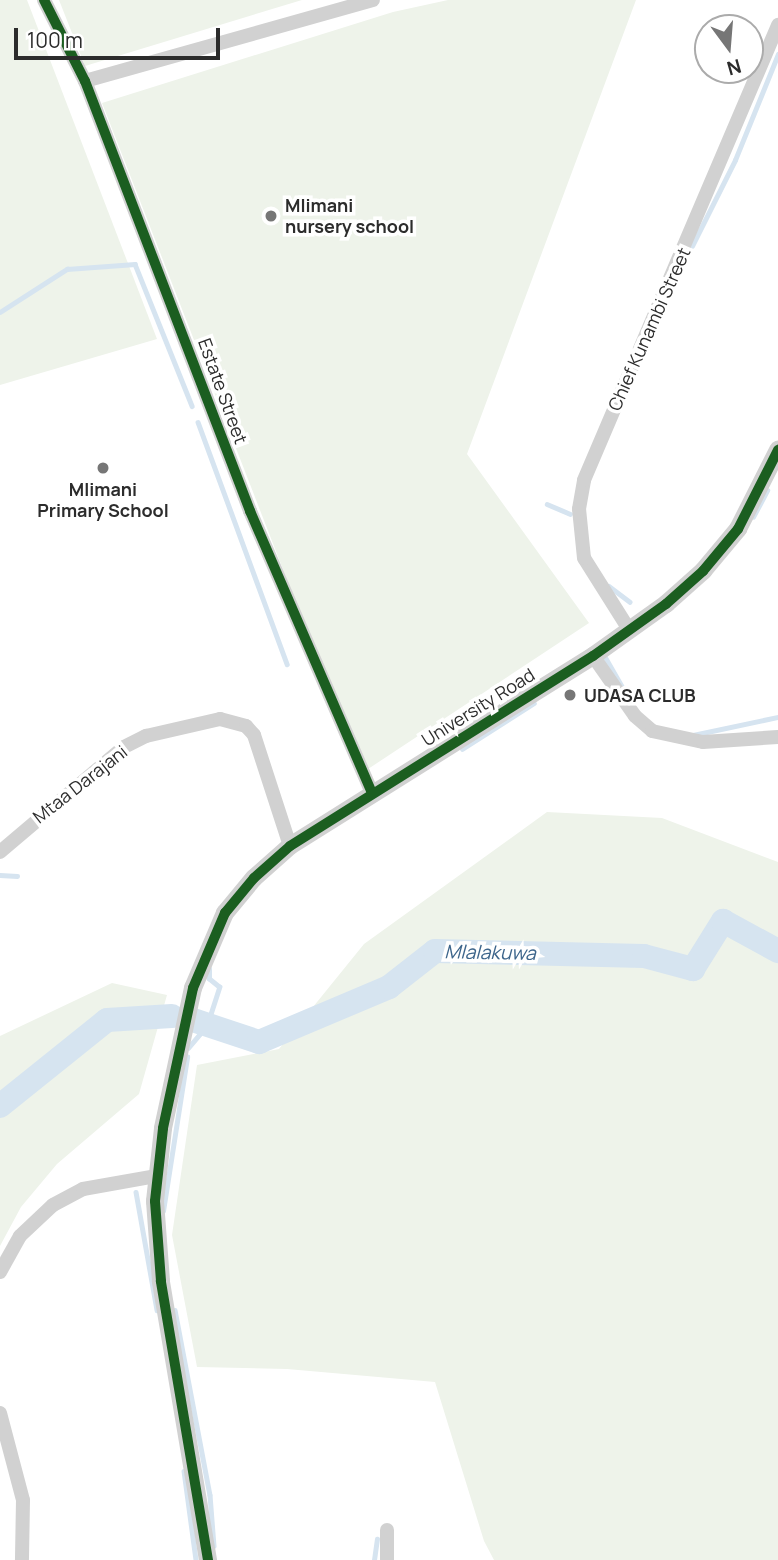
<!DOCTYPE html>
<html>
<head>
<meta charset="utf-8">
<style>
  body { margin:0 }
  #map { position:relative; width:778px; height:1560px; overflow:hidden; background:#fff; font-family:Manrope,sans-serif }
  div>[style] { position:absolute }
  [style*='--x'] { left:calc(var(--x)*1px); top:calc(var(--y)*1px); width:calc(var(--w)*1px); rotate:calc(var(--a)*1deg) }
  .green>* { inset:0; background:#eef3ea }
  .stream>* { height:4.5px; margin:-2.25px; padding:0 2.25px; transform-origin:2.25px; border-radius:2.25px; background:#d6e4f0 }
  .river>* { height:24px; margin:-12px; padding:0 12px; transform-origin:12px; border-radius:12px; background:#d6e4f0 }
  .minor>* { height:14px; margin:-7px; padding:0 7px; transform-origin:7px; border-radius:7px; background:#d1d1d1 }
  .tertiary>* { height:18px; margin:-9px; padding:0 9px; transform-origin:9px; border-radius:9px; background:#d1d1d1 }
  .cycleway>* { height:10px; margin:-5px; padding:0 5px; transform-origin:5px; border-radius:5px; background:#1b5e20 }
  .dots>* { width:19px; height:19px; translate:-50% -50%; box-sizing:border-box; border:4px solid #fff; border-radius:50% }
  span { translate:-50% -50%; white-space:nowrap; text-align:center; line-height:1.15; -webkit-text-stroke:7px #fff; paint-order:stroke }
  .poi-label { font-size:18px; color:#2c2c2c; font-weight:700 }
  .left { translate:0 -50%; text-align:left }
  .street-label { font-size:18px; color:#2c2c2c }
  .water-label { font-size:19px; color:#3d658b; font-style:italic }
  .north { position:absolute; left:694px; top:14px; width:70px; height:70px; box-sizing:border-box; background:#fff; border:2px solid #ababab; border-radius:50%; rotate:164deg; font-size:19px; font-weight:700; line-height:28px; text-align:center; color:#2c2c2c }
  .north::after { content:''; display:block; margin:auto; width:24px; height:32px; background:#767676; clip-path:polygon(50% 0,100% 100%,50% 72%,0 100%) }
  .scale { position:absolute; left:14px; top:28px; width:206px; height:32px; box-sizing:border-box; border:4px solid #2c2c2c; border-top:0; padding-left:9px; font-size:21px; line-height:24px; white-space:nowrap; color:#2c2c2c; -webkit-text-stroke:5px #fff; paint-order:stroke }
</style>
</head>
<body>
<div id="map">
  <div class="green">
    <div style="clip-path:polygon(0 0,27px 0,157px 339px,0 385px)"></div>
    <div style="clip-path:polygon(59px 0,302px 0,85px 66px)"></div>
    <div style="clip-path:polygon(448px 0,636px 0,467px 454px,589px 623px,362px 773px,102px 103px,393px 12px)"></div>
    <div style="clip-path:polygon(547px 812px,662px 818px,778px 862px,778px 1560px,494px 1560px,484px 1541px,435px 1382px,287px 1369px,197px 1367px,172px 1235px,197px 1065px,279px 1049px,364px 944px)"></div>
    <div style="clip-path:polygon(112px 983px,167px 995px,139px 1094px,57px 1164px,21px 1207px,0 1246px,0 1036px)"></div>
  </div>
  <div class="stream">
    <div style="--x:692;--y:246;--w:96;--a:-63.4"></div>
    <div style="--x:735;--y:160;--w:114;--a:-67.9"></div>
    <div style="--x:672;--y:290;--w:42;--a:-65.9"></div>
    <div style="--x:0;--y:312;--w:80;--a:-32.7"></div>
    <div style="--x:67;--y:269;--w:68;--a:-4.2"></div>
    <div style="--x:135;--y:264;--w:153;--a:68.1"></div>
    <div style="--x:198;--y:422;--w:258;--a:69.8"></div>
    <div style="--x:547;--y:504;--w:25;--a:23"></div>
    <div style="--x:753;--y:517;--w:30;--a:-62"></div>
    <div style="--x:609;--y:586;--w:26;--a:37"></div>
    <div style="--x:603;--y:653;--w:40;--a:60.3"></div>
    <div style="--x:693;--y:735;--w:87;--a:-12"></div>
    <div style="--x:462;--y:749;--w:85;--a:-32.6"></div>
    <div style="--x:0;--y:875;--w:17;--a:3"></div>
    <div style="--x:172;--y:1016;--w:10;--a:11"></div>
    <div style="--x:188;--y:1048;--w:30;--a:-50"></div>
    <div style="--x:207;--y:1025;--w:40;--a:-72"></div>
    <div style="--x:219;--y:987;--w:13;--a:-141"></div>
    <div style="--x:209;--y:979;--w:10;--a:-90"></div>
    <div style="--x:136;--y:1192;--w:120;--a:79.9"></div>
    <div style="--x:163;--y:1211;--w:156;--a:-81.1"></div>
    <div style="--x:175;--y:1310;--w:188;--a:79.3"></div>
    <div style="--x:210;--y:1495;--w:51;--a:85.5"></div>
    <div style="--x:184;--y:1471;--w:90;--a:82.3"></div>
    <div style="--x:374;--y:1560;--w:21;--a:-82"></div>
  </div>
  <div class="river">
    <div style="--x:193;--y:1020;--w:70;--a:18.4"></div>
    <div style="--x:259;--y:1042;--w:141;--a:-22.9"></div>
    <div style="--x:389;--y:987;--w:58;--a:-38"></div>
    <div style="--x:435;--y:951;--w:209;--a:1.4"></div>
    <div style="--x:644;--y:956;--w:51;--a:14.9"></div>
    <div style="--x:693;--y:969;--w:57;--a:-58"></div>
    <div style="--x:723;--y:921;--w:63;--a:28.6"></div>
    <div style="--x:0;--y:1106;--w:137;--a:-38.8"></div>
    <div style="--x:107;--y:1020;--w:65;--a:-3.5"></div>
  </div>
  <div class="minor">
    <div style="--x:44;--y:0;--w:91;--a:63.2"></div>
    <div style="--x:85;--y:81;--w:461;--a:69"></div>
    <div style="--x:250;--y:511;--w:307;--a:66.6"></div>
    <div style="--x:85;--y:81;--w:299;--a:-15.7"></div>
    <div style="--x:630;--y:631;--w:86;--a:-122.2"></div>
    <div style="--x:584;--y:558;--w:49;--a:-95.8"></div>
    <div style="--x:579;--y:509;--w:29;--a:-80"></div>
    <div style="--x:584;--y:480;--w:495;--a:-66.9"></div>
    <div style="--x:593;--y:656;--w:73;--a:55"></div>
    <div style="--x:635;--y:716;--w:23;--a:41"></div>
    <div style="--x:652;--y:731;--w:52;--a:12.2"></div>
    <div style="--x:703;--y:742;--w:75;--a:-3.8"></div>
    <div style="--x:0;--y:852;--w:162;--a:-40.3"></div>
    <div style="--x:124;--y:747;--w:25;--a:-27"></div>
    <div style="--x:146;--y:736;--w:76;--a:-12.9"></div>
    <div style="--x:220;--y:719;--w:27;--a:15"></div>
    <div style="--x:246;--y:726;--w:12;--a:48"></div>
    <div style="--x:254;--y:735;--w:117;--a:72"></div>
    <div style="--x:0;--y:1272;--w:41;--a:-60.9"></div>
    <div style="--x:20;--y:1236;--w:45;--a:-43.2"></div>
    <div style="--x:53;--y:1205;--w:34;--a:-28"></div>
    <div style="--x:83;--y:1189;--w:75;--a:-10"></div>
    <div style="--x:0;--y:1413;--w:90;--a:75.2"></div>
    <div style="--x:23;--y:1500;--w:60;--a:91"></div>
    <div style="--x:387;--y:1530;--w:30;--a:90"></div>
  </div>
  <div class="tertiary">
    <div style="--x:208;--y:1560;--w:283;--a:-99.6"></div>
    <div style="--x:161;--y:1281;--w:80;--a:-94.3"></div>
    <div style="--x:155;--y:1201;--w:73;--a:-83.7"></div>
    <div style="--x:163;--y:1128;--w:143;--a:-77.9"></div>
    <div style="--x:193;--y:988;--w:82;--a:-66.9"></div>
    <div style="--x:225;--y:913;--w:45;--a:-50.4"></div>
    <div style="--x:254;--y:878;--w:48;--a:-41.6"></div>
    <div style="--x:290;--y:846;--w:358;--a:-32.1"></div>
    <div style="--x:593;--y:656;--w:90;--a:-35.5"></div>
    <div style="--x:666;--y:604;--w:50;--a:-41.7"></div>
    <div style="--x:703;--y:571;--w:55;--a:-50.2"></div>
    <div style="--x:738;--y:529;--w:89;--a:-63.1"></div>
  </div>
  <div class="cycleway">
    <div style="--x:44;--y:0;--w:91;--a:63.2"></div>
    <div style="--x:85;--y:81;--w:461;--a:69"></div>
    <div style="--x:250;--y:511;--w:307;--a:66.6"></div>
    <div style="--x:208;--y:1560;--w:283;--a:-99.6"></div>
    <div style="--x:161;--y:1281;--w:80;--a:-94.3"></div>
    <div style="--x:155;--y:1201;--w:73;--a:-83.7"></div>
    <div style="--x:163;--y:1128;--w:143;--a:-77.9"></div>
    <div style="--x:193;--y:988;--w:82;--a:-66.9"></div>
    <div style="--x:225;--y:913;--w:45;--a:-50.4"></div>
    <div style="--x:254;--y:878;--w:48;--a:-41.6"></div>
    <div style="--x:290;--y:846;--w:358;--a:-32.1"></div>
    <div style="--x:593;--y:656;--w:90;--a:-35.5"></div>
    <div style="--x:666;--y:604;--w:50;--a:-41.7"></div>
    <div style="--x:703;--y:571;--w:55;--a:-50.2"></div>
    <div style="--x:738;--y:529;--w:89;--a:-63.1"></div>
  </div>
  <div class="dots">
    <div style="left:271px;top:216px;background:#767676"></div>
    <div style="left:103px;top:468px;background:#767676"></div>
    <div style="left:570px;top:695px;background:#767676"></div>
  </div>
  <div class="poi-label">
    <span class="left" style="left:285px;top:216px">Mlimani<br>nursery school</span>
    <span style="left:103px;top:500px">Mlimani<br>Primary School</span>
    <span class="left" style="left:584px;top:695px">UDASA CLUB</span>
  </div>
  <div class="street-label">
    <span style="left:649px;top:329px;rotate:-66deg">Chief Kunambi Street</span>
    <span style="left:223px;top:391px;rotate:70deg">Estate Street</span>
    <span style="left:478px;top:707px;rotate:-32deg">University Road</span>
    <span style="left:80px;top:784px;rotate:-38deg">Mtaa Darajani</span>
  </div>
  <div class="water-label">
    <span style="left:490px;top:953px;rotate:1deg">Mlalakuwa</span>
  </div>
  <div class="north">N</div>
  <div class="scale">100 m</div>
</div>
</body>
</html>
